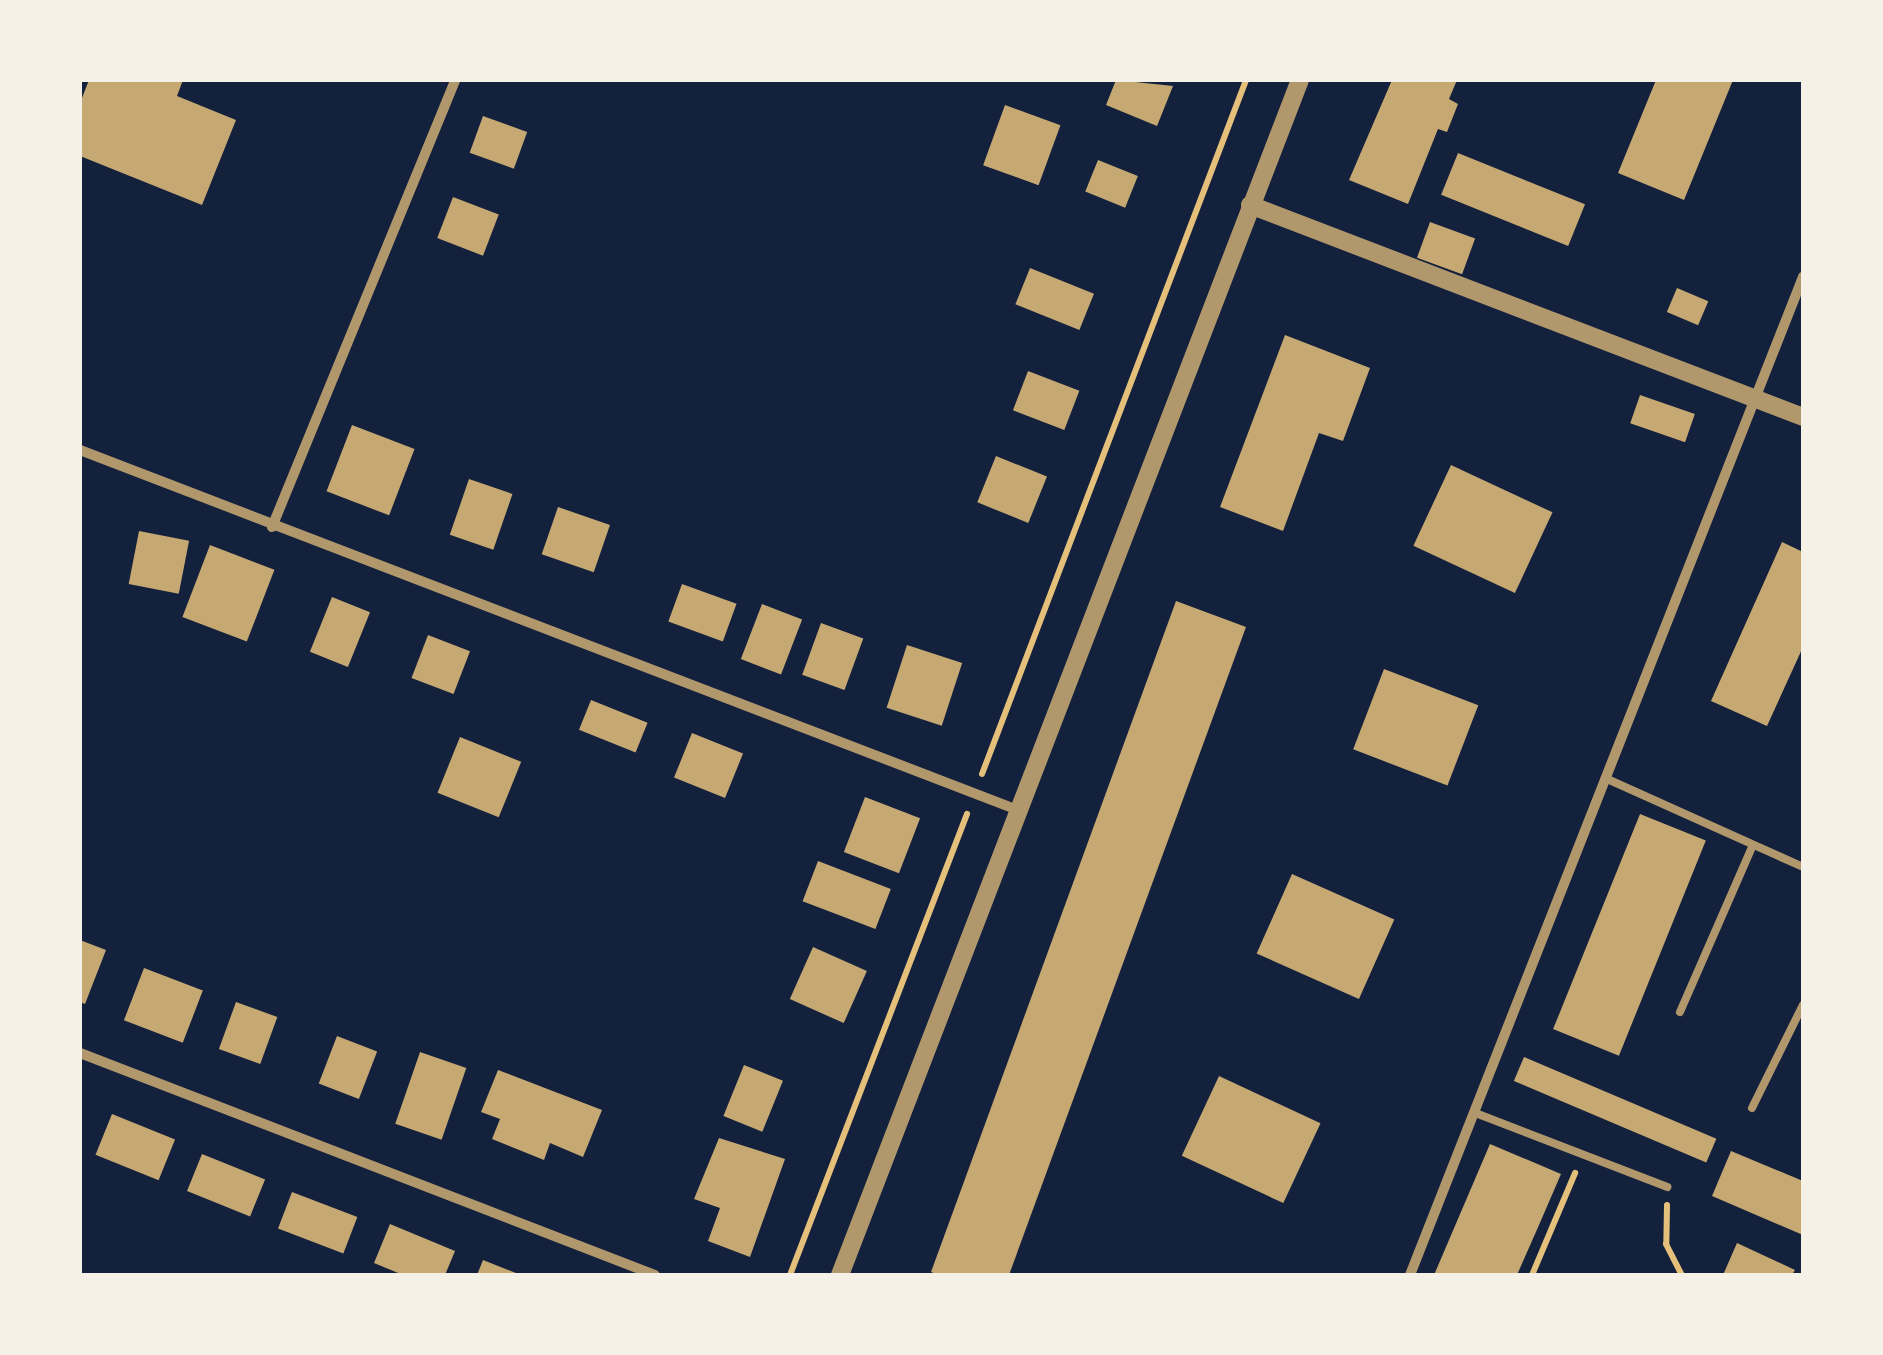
<!DOCTYPE html>
<html>
<head>
<meta charset="utf-8">
<style>
  body { margin:0 }
  #map { position:relative; width:1883px; height:1355px; overflow:hidden; background:#14213d; font-family:"Work Sans",sans-serif }
  div>[style] { position:absolute }
  [style*='--x'] { left:calc(var(--x)*1px); top:calc(var(--y)*1px); width:calc(var(--w)*1px); rotate:calc(var(--a)*1deg) }
  .building>* { inset:0; background:#c6a872; transform-origin:0 0 }
  .path>* { height:6px; margin:-3px; padding:0 3px; transform-origin:3px; border-radius:3px; background:#e5c07b }
  .service>* { height:8px; margin:-4px; padding:0 4px; transform-origin:4px; border-radius:4px; background:#b1986c }
  .minor>* { height:10px; margin:-5px; padding:0 5px; transform-origin:5px; border-radius:5px; background:#b1986c }
  .tertiary>* { height:18px; margin:-9px; padding:0 9px; transform-origin:9px; border-radius:9px; background:#b1986c }
  span { translate:-50% -50%; white-space:nowrap; text-align:center; line-height:1.15; -webkit-text-stroke:10px #f6f1e7; paint-order:stroke }
  .frame { position:absolute; inset:0; border:82px solid #f6f1e7; pointer-events:none }
</style>
</head>
<body>
<div id="map">
  <div class="building">
    <div style="clip-path:polygon(89px 80px,183px 80px,177px 96px,236px 120px,202px 205px,80px 156px,80px 103px)"></div>
    <div style="clip-path:polygon(1116px 80px,1173px 86px,1157px 126px,1106px 105px)"></div>
    <div style="clip-path:polygon(1392px 80px,1457px 80px,1449px 99px,1458px 104px,1447px 132px,1438px 129px,1408px 204px,1349px 180px)"></div>
    <div style="clip-path:polygon(1656px 80px,1733px 80px,1684px 200px,1618px 173px)"></div>
    <div style="left:1005px;top:105px;width:59px;height:64px;rotate:20deg"></div>
    <div style="left:483px;top:116px;width:47px;height:39px;rotate:20deg"></div>
    <div style="left:1458px;top:153px;width:137px;height:45px;rotate:22deg"></div>
    <div style="left:1098px;top:160px;width:43px;height:34px;rotate:22deg"></div>
    <div style="left:453px;top:197px;width:49px;height:44px;rotate:21deg"></div>
    <div style="left:1430px;top:222px;width:48px;height:38px;rotate:20deg"></div>
    <div style="left:1030px;top:268px;width:69px;height:39px;rotate:22deg"></div>
    <div style="left:1677px;top:288px;width:34px;height:26px;rotate:23deg"></div>
    <div style="clip-path:polygon(1285px 335px,1370px 368px,1343px 441px,1319px 433px,1283px 531px,1220px 507px)"></div>
    <div style="left:1028px;top:371px;width:55px;height:42px;rotate:21deg"></div>
    <div style="left:1640px;top:395px;width:58px;height:30px;rotate:19deg"></div>
    <div style="left:352px;top:425px;width:67px;height:71px;rotate:21deg"></div>
    <div style="left:996px;top:456px;width:55px;height:50px;rotate:22deg"></div>
    <div style="left:1451px;top:465px;width:112px;height:89px;rotate:25deg"></div>
    <div style="left:469px;top:479px;width:46px;height:59px;rotate:19deg"></div>
    <div style="left:558px;top:507px;width:55px;height:50px;rotate:19deg"></div>
    <div style="left:139px;top:531px;width:51px;height:54px;rotate:11deg"></div>
    <div style="clip-path:polygon(1782px 542px,1803px 552px,1803px 647px,1767px 726px,1711px 701px)"></div>
    <div style="left:210px;top:545px;width:69px;height:77px;rotate:21deg"></div>
    <div style="left:682px;top:584px;width:58px;height:40px;rotate:20deg"></div>
    <div style="left:332px;top:597px;width:41px;height:59px;rotate:22deg"></div>
    <div style="clip-path:polygon(1176px 601px,1246px 627px,1009px 1275px,939px 1275px,931px 1272px)"></div>
    <div style="left:762px;top:604px;width:43px;height:59px;rotate:21deg"></div>
    <div style="left:821px;top:623px;width:45px;height:55px;rotate:20deg"></div>
    <div style="left:428px;top:635px;width:45px;height:46px;rotate:21deg"></div>
    <div style="left:907px;top:645px;width:58px;height:66px;rotate:18deg"></div>
    <div style="left:1384px;top:669px;width:101px;height:86px;rotate:21deg"></div>
    <div style="left:591px;top:700px;width:61px;height:32px;rotate:22deg"></div>
    <div style="left:692px;top:733px;width:55px;height:48px;rotate:22deg"></div>
    <div style="left:460px;top:737px;width:66px;height:60px;rotate:22deg"></div>
    <div style="left:865px;top:797px;width:59px;height:59px;rotate:21deg"></div>
    <div style="left:1640px;top:814px;width:71px;height:232px;rotate:22deg"></div>
    <div style="left:818px;top:861px;width:78px;height:43px;rotate:21deg"></div>
    <div style="left:1292px;top:874px;width:112px;height:87px;rotate:24deg"></div>
    <div style="clip-path:polygon(80px 940px,106px 950px,85px 1004px,80px 1002px)"></div>
    <div style="left:813px;top:947px;width:59px;height:57px;rotate:24deg"></div>
    <div style="left:144px;top:968px;width:63px;height:56px;rotate:21deg"></div>
    <div style="left:236px;top:1002px;width:44px;height:50px;rotate:20deg"></div>
    <div style="left:337px;top:1036px;width:43px;height:51px;rotate:21deg"></div>
    <div style="left:420px;top:1052px;width:49px;height:76px;rotate:19deg"></div>
    <div style="left:1524px;top:1057px;width:209px;height:26px;rotate:23deg"></div>
    <div style="left:744px;top:1065px;width:42px;height:55px;rotate:22deg"></div>
    <div style="clip-path:polygon(498px 1070px,602px 1110px,583px 1157px,550px 1143px,544px 1160px,492px 1139px,500px 1119px,481px 1112px)"></div>
    <div style="left:1219px;top:1076px;width:112px;height:88px;rotate:25deg"></div>
    <div style="left:112px;top:1114px;width:68px;height:44px;rotate:22deg"></div>
    <div style="clip-path:polygon(719px 1138px,785px 1159px,750px 1257px,708px 1241px,720px 1208px,694px 1199px)"></div>
    <div style="clip-path:polygon(1490px 1144px,1561px 1174px,1539px 1225px,1517px 1275px,1434px 1275px)"></div>
    <div style="clip-path:polygon(1731px 1151px,1803px 1181px,1803px 1235px,1712px 1196px)"></div>
    <div style="left:202px;top:1154px;width:68px;height:40px;rotate:22deg"></div>
    <div style="left:292px;top:1192px;width:70px;height:39px;rotate:21deg"></div>
    <div style="clip-path:polygon(390px 1224px,455px 1251px,445px 1275px,403px 1275px,374px 1263px)"></div>
    <div style="clip-path:polygon(1737px 1243px,1795px 1270px,1792px 1275px,1723px 1275px)"></div>
    <div style="clip-path:polygon(483px 1260px,521px 1275px,477px 1275px)"></div>
  </div>
  <div class="path">
    <div style="--x:982;--y:774;--w:743;--a:-69.17"></div>
    <div style="--x:1667;--y:1205;--w:39;--a:91"></div>
    <div style="--x:1666;--y:1244;--w:35;--a:63"></div>
    <div style="--x:790;--y:1275;--w:494;--a:-69"></div>
    <div style="--x:1532;--y:1275;--w:111;--a:-67.1"></div>
  </div>
  <div class="service">
    <div style="--x:1605;--y:778;--w:217;--a:24.2"></div>
    <div style="--x:1680;--y:1012;--w:182;--a:-66.4"></div>
    <div style="--x:1752;--y:1108;--w:115;--a:-63.7"></div>
    <div style="--x:1478;--y:1114;--w:203;--a:21.1"></div>
  </div>
  <div class="minor">
    <div style="--x:80;--y:450;--w:1002;--a:21"></div>
    <div style="--x:272;--y:527;--w:483;--a:-67.7"></div>
    <div style="--x:80;--y:1053;--w:616;--a:21.11"></div>
    <div style="--x:1410;--y:1275;--w:1073;--a:-68.51"></div>
  </div>
  <div class="tertiary">
    <div style="--x:1250;--y:205;--w:592;--a:20.97"></div>
    <div style="--x:840;--y:1275;--w:1280;--a:-68.95"></div>
  </div>
  <div class="frame"></div>
</div>
</body>
</html>
